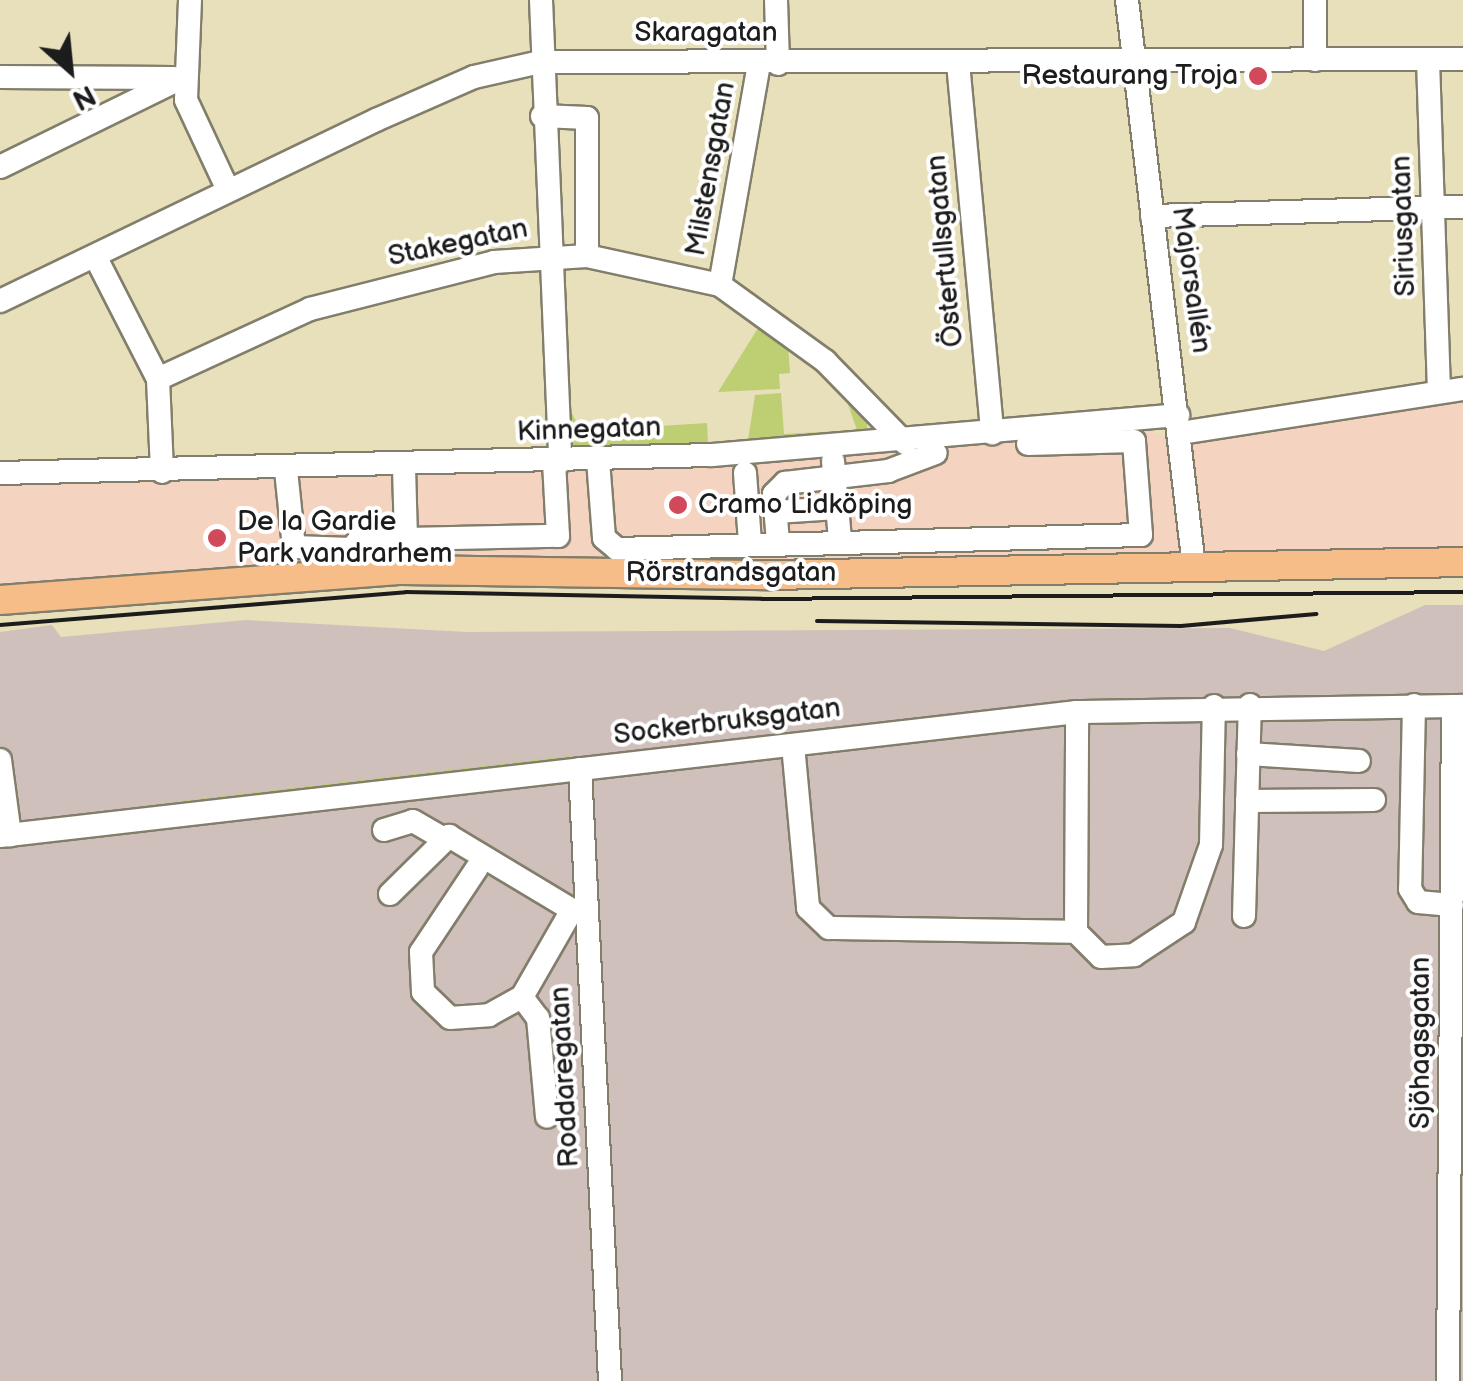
<!DOCTYPE html>
<html>
<head>
<meta charset="utf-8">
<style>
  body { margin:0 }
  #map { position:relative; width:1463px; height:1381px; overflow:hidden; background:#e7e0ba; font-family:"Balsamiq Sans",sans-serif }
  div>[style] { position:absolute }
  [style*='--x'] { left:calc(var(--x)*1px); top:calc(var(--y)*1px); width:calc(var(--w)*1px); rotate:calc(var(--a)*1deg) }
  .built>* { inset:0; background:#f4d3c0 }
  .industrial>* { inset:0; background:#d0c0bc }
  .green>* { inset:0; background:#bdcf72 }
  .roads { filter:drop-shadow(2px 0 #827e6b) drop-shadow(-2px 0 #827e6b) drop-shadow(0 2px #827e6b) drop-shadow(0 -2px #827e6b) }
  .minor>* { height:22px; margin:-11px; padding:0 11px; transform-origin:11px; border-radius:11px; background:#fff }
  .major>* { height:28px; margin:-14px; padding:0 14px; transform-origin:14px; border-radius:14px; background:#f7bd88 }
  .rail>* { height:4px; margin:-2px; padding:0 2px; transform-origin:2px; border-radius:2px; background:#1c1c1c }
  .dots>* { width:28px; height:28px; translate:-50% -50%; box-sizing:border-box; border:5px solid #fff; border-radius:50% }
  span { translate:-50% -50%; white-space:nowrap; text-align:center; line-height:1.15; -webkit-text-stroke:8px #fff; paint-order:stroke }
  .street-label { font-size:28px; color:#1c1c1c }
  .poi-label { font-size:28px; color:#1c1c1c }
  .right { translate:-100% -50%; text-align:right }
  .left { translate:0 -50%; text-align:left }
  .north { position:absolute; left:20px; top:20px; width:100px; height:100px; -webkit-text-stroke:8px #fff; paint-order:stroke; rotate:153deg; font-size:28px; font-weight:700; line-height:40px; text-align:center; color:#1c1c1c }
  .north::after { content:''; display:block; margin:auto; width:35px; height:45px; background:#1c1c1c; clip-path:polygon(50% 0,100% 100%,50% 72%,0 100%) }
</style>
</head>
<body>
<div id="map">
  <div class="built">
    <div style="clip-path:polygon(1463px 398px,1463px 553px,0 589px,0 483px,561px 471px,1141px 428px,1169px 439px)"></div>
  </div>
  <div class="industrial">
    <div style="clip-path:polygon(1425px 605px,1463px 605px,1463px 1381px,0 1381px,0 632px,52px 625px,61px 637px,246px 620px,467px 632px,1230px 628px,1324px 651px)"></div>
  </div>
  <div class="green">
    <div style="clip-path:polygon(760px 325px,788px 344px,790px 373px,779px 374px,780px 389px,718px 392px)"></div>
    <div style="clip-path:polygon(781px 393px,784px 434px,857px 430px,845px 396px,867px 415px,867px 433px,748px 440px,755px 395px)"></div>
    <div style="clip-path:polygon(568px 407px,582px 431px,707px 423px,708px 442px,571px 449px)"></div>
    <div style="clip-path:polygon(570px 756px,567px 761px,137px 806px)"></div>
  </div>
  <div class="roads">
    <div class="minor">
      <div style="--x:190;--y:0;--w:100;--a:92.3"></div>
      <div style="--x:186;--y:100;--w:99;--a:65"></div>
      <div style="--x:541;--y:0;--w:462;--a:87.6"></div>
      <div style="--x:776;--y:0;--w:64;--a:88.2"></div>
      <div style="--x:1127;--y:0;--w:571;--a:83.26"></div>
      <div style="--x:1315;--y:0;--w:60;--a:90"></div>
      <div style="--x:1428;--y:60;--w:331;--a:88.1"></div>
      <div style="--x:958;--y:63;--w:372;--a:84.7"></div>
      <div style="--x:0;--y:77;--w:174;--a:0.3"></div>
      <div style="--x:542;--y:116;--w:45;--a:2.5"></div>
      <div style="--x:587;--y:118;--w:138;--a:90"></div>
      <div style="--x:0;--y:167;--w:203;--a:-26.1"></div>
      <div style="--x:1152;--y:216;--w:311;--a:-1.7"></div>
      <div style="--x:95;--y:256;--w:138;--a:62.9"></div>
      <div style="--x:158;--y:379;--w:93;--a:87.5"></div>
      <div style="--x:720;--y:285;--w:224;--a:-80"></div>
      <div style="--x:0;--y:301;--w:417;--a:-25.7"></div>
      <div style="--x:376;--y:120;--w:107;--a:-23.7"></div>
      <div style="--x:474;--y:77;--w:68;--a:-12.8"></div>
      <div style="--x:540;--y:62;--w:923;--a:-0.19"></div>
      <div style="--x:158;--y:379;--w:167;--a:-24.7"></div>
      <div style="--x:310;--y:309;--w:190;--a:-14.3"></div>
      <div style="--x:494;--y:262;--w:93;--a:-3.7"></div>
      <div style="--x:587;--y:256;--w:136;--a:12.3"></div>
      <div style="--x:720;--y:285;--w:130;--a:35.9"></div>
      <div style="--x:825;--y:361;--w:115;--a:45.7"></div>
      <div style="--x:1181;--y:433;--w:285;--a:-8.9"></div>
      <div style="--x:598;--y:460;--w:78;--a:85.6"></div>
      <div style="--x:604;--y:538;--w:17;--a:40"></div>
      <div style="--x:617;--y:549;--w:524;--a:-1.53"></div>
      <div style="--x:1141;--y:535;--w:94;--a:-94.3"></div>
      <div style="--x:1134;--y:441;--w:106;--a:178.4"></div>
      <div style="--x:833;--y:461;--w:78;--a:84.9"></div>
      <div style="--x:404;--y:467;--w:72;--a:88.4"></div>
      <div style="--x:286;--y:470;--w:77;--a:84.1"></div>
      <div style="--x:294;--y:547;--w:57;--a:2"></div>
      <div style="--x:351;--y:549;--w:12;--a:-48"></div>
      <div style="--x:359;--y:540;--w:199;--a:-1.2"></div>
      <div style="--x:558;--y:536;--w:74;--a:-93.1"></div>
      <div style="--x:0;--y:473;--w:712;--a:-1.45"></div>
      <div style="--x:712;--y:455;--w:468;--a:-4.9"></div>
      <div style="--x:745;--y:473;--w:70;--a:85.9"></div>
      <div style="--x:776;--y:512;--w:61;--a:-3.8"></div>
      <div style="--x:778;--y:542;--w:48;--a:-94.8"></div>
      <div style="--x:774;--y:494;--w:16;--a:-45"></div>
      <div style="--x:785;--y:483;--w:104;--a:-6.6"></div>
      <div style="--x:888;--y:471;--w:51;--a:-20.6"></div>
      <div style="--x:1414;--y:705;--w:184;--a:91.2"></div>
      <div style="--x:1410;--y:889;--w:15;--a:58"></div>
      <div style="--x:1418;--y:902;--w:34;--a:5"></div>
      <div style="--x:793;--y:745;--w:164;--a:84.7"></div>
      <div style="--x:808;--y:908;--w:29;--a:44"></div>
      <div style="--x:829;--y:928;--w:247;--a:0.9"></div>
      <div style="--x:1076;--y:932;--w:220;--a:-89.7"></div>
      <div style="--x:1248;--y:754;--w:111;--a:3.6"></div>
      <div style="--x:0;--y:760;--w:76;--a:82.4"></div>
      <div style="--x:580;--y:769;--w:613;--a:87.19"></div>
      <div style="--x:1247;--y:801;--w:127;--a:-0.5"></div>
      <div style="--x:384;--y:830;--w:30;--a:-17"></div>
      <div style="--x:413;--y:821;--w:32;--a:30"></div>
      <div style="--x:0;--y:836;--w:1084;--a:-6.57"></div>
      <div style="--x:1077;--y:712;--w:386;--a:-0.9"></div>
      <div style="--x:477;--y:868;--w:101;--a:123.7"></div>
      <div style="--x:421;--y:952;--w:40;--a:87.1"></div>
      <div style="--x:423;--y:992;--w:37;--a:44"></div>
      <div style="--x:450;--y:1018;--w:39;--a:-4"></div>
      <div style="--x:489;--y:1015;--w:38;--a:-29"></div>
      <div style="--x:522;--y:997;--w:100;--a:-60.1"></div>
      <div style="--x:572;--y:910;--w:14;--a:0"></div>
      <div style="--x:390;--y:894;--w:83;--a:-44.5"></div>
      <div style="--x:449;--y:836;--w:144;--a:31"></div>
      <div style="--x:1244;--y:916;--w:211;--a:-88.4"></div>
      <div style="--x:1076;--y:932;--w:35;--a:45"></div>
      <div style="--x:1101;--y:957;--w:33;--a:-3"></div>
      <div style="--x:1134;--y:955;--w:60;--a:-33.4"></div>
      <div style="--x:1184;--y:922;--w:82;--a:-70.7"></div>
      <div style="--x:1211;--y:845;--w:139;--a:-88.8"></div>
      <div style="--x:522;--y:997;--w:26;--a:53"></div>
      <div style="--x:538;--y:1018;--w:99;--a:84.8"></div>
      <div style="--x:1448;--y:1381;--w:675;--a:-89.58"></div>
    </div>
    <div class="major">
      <div style="--x:0;--y:600;--w:403;--a:-4.3"></div>
      <div style="--x:402;--y:570;--w:368;--a:0.8"></div>
      <div style="--x:770;--y:575;--w:693;--a:-1.07"></div>
    </div>
  </div>
  <div class="rail">
    <div style="--x:817;--y:621;--w:364;--a:0.8"></div>
    <div style="--x:1181;--y:626;--w:136;--a:-5.1"></div>
    <div style="--x:0;--y:625;--w:407;--a:-4.6"></div>
    <div style="--x:406;--y:592;--w:356;--a:1.1"></div>
    <div style="--x:762;--y:599;--w:701;--a:-0.57"></div>
  </div>
  <div class="dots">
    <div style="left:1258px;top:76px;background:#d1495b"></div>
    <div style="left:678px;top:505px;background:#d1495b"></div>
    <div style="left:217px;top:538px;background:#d1495b"></div>
  </div>
  <div class="street-label">
    <span style="left:706px;top:33px">Skaragatan</span>
    <span style="left:711px;top:169px;rotate:-80deg">Milstensgatan</span>
    <span style="left:1404px;top:226px;rotate:-92deg">Siriusgatan</span>
    <span style="left:458px;top:243px;rotate:-12deg">Stakegatan</span>
    <span style="left:945px;top:251px;rotate:-95deg">Östertullsgatan</span>
    <span style="left:1191px;top:280px;rotate:82deg">Majorsallén</span>
    <span style="left:589px;top:430px;rotate:-2deg">Kinnegatan</span>
    <span style="left:731px;top:573px">Rörstrandsgatan</span>
    <span style="left:727px;top:722px;rotate:-7deg">Sockerbruksgatan</span>
    <span style="left:1421px;top:1043px;rotate:-90deg">Sjöhagsgatan</span>
    <span style="left:565px;top:1077px;rotate:-93deg">Roddaregatan</span>
  </div>
  <div class="poi-label">
    <span class="right" style="left:1238px;top:76px">Restaurang Troja</span>
    <span class="left" style="left:698px;top:505px">Cramo Lidköping</span>
    <span class="left" style="left:237px;top:538px">De la Gardie<br>Park vandrarhem</span>
  </div>
  <div class="north">N</div>
</div>
</body>
</html>
